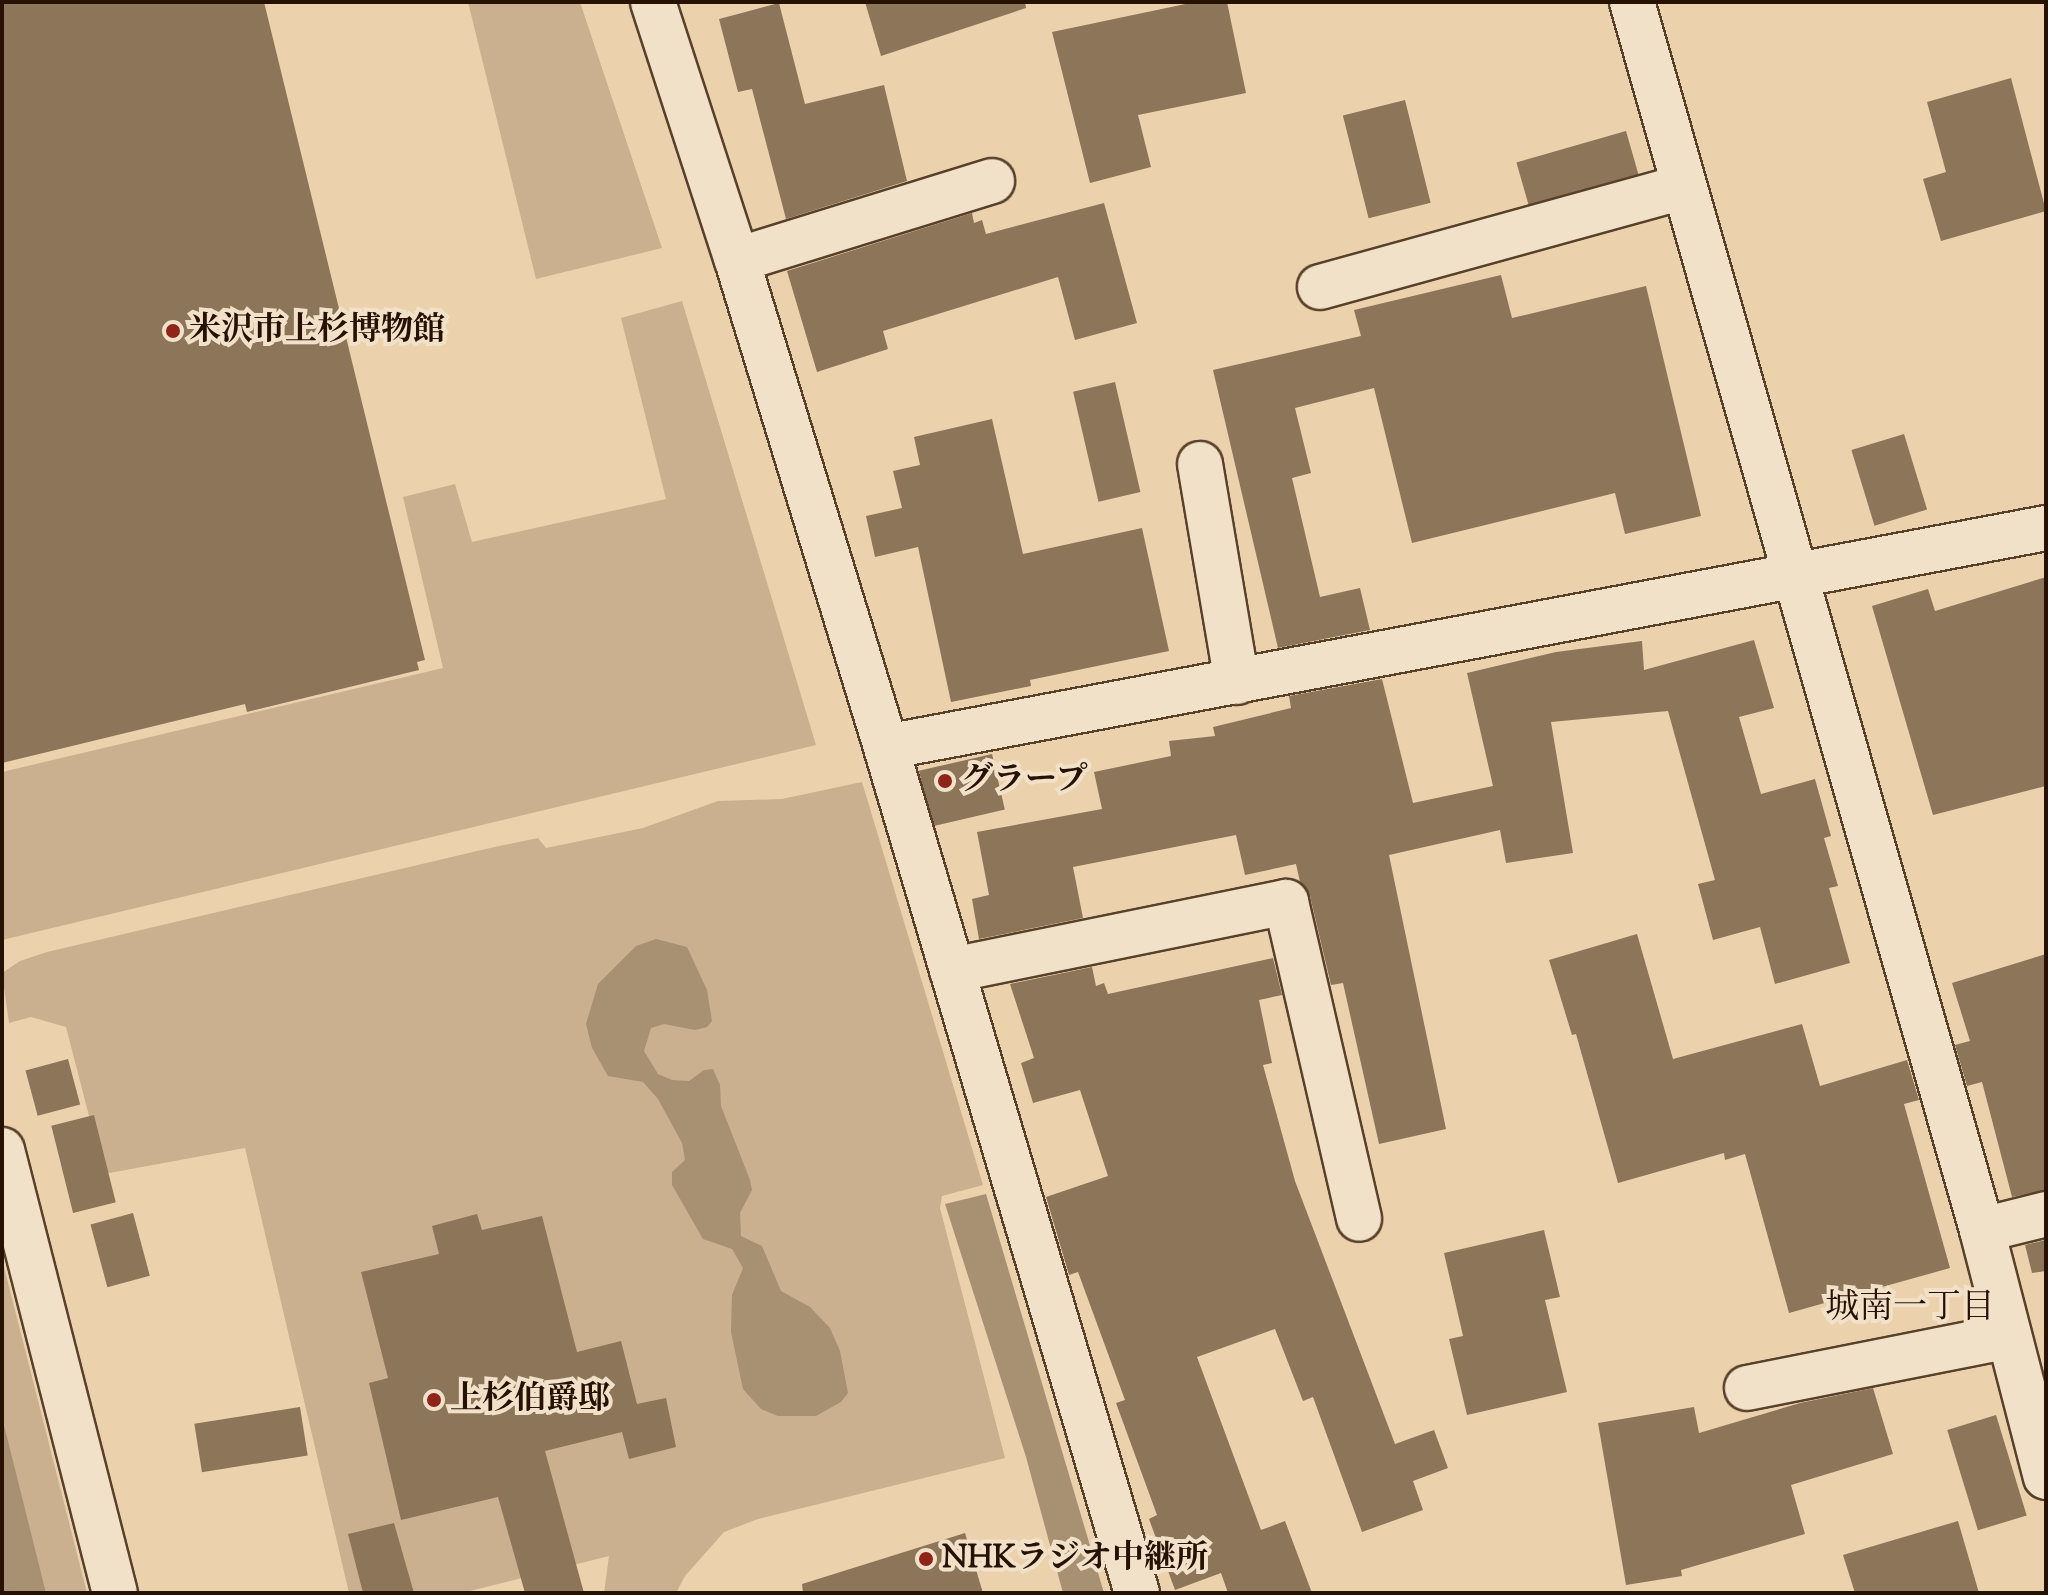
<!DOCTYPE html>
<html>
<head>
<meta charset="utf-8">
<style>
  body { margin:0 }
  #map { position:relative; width:2048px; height:1595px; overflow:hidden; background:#ebd1ac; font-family:"Sorts Mill Goudy","Noto Serif JP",serif }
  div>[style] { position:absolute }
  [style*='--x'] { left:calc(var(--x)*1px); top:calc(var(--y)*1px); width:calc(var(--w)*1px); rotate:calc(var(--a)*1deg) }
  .green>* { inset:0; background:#cab08f }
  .water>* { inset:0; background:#a89072 }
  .building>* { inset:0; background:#8d7559; transform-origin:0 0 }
  .roads { filter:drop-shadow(2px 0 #58412b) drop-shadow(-2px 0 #58412b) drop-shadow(0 2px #58412b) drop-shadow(0 -2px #58412b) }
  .minor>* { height:44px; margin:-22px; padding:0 22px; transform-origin:22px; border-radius:22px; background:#f2e1c9 }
  .tertiary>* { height:44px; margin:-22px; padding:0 22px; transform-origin:22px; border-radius:22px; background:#f2e1c9 }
  .dots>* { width:22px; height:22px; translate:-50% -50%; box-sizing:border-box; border:4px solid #f2e1c9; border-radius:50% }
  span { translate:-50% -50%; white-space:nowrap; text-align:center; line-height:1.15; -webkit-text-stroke:8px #f2e1c9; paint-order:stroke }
  .poi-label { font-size:32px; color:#271100; font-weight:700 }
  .left { translate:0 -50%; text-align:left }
  .neighbourhood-label { font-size:34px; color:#271100 }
  .frame { position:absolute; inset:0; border:4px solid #271100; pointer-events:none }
</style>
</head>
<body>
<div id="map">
  <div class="green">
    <div style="clip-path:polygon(468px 2px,580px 2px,662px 248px,536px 279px)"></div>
    <div style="clip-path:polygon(682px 301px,816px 745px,2px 940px,2px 772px,443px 668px,403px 497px,455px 484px,472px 542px,666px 499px,621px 318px)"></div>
    <div style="clip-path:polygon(862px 782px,983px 1185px,942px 1196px,940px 1208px,1005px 1458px,758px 1519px,724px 1532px,685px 1576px,676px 1593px,604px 1593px,609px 1556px,462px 1593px,349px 1593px,245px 1148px,104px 1174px,66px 1027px,31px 1017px,9px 1023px,2px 973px,20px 961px,47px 952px,490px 848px,538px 838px,546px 848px,643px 828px,718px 801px,782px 799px)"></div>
    <div style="clip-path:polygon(2px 1259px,87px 1593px,2px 1593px)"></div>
  </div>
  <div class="water">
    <div style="clip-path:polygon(656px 939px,687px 947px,707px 990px,712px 1021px,707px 1027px,695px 1030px,664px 1024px,651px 1028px,644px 1051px,658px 1074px,672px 1080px,689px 1081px,704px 1070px,713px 1069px,720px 1085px,721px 1106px,750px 1180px,752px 1190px,740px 1213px,741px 1236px,762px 1246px,781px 1291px,810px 1307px,830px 1328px,840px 1351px,848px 1393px,841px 1402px,816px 1416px,778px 1416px,761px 1409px,743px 1389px,731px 1332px,732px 1295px,743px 1268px,732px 1249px,703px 1239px,672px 1185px,672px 1172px,685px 1160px,682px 1143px,658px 1099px,643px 1082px,608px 1076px,592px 1048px,586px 1024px,598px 984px,636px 946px)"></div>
    <div style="clip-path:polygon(986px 1194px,1104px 1593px,1063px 1593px,1026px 1457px,945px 1204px)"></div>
    <div style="clip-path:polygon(2px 1417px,46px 1593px,2px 1593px)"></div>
  </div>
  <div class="building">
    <div style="clip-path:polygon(2px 2px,264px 2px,425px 660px,417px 662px,419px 670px,247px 712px,245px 704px,2px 763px)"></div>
    <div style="clip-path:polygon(865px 2px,1025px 2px,1026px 8px,881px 56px)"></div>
    <div style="clip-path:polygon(1195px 2px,1227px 2px,1246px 93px,1138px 115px,1151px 167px,1090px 183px,1052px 32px)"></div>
    <div style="clip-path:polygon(779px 3px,805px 104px,884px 85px,907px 181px,786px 219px,752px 89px,738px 92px,719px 19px)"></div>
    <div style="clip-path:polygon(2011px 78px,2046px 211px,1941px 241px,1923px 179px,1946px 172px,1927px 102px)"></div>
    <div style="left:1405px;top:100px;width:106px;height:64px;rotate:76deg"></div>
    <div style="left:1626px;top:131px;width:45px;height:114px;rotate:74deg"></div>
    <div style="clip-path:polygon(1104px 203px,1137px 323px,1075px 340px,1058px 277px,883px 331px,888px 349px,817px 372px,787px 271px,972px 213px,974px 223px,982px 220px,986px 234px)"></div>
    <div style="clip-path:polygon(1501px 275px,1512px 318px,1646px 286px,1701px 516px,1625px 534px,1615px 493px,1412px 543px,1374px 388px,1295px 408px,1311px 473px,1292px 478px,1320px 597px,1360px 588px,1370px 630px,1278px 648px,1213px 370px,1361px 336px,1354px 310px)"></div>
    <div style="left:1115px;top:382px;width:113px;height:43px;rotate:77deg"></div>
    <div style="clip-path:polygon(992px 419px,1023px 554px,1142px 528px,1169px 651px,1030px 680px,1031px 686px,951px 702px,918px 547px,875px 557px,866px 516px,902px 508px,893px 471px,920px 465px,914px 437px)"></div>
    <div style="left:1904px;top:434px;width:79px;height:55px;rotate:73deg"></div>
    <div style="clip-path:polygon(2046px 577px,2046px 786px,1933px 815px,1872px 606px,1928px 589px,1935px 611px)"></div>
    <div style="clip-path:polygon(1754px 640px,1774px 708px,1739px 717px,1761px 794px,1815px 779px,1831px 836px,1824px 838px,1838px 886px,1829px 888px,1850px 963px,1775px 984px,1760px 927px,1713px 940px,1698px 884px,1715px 880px,1668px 711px,1551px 722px,1573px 853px,1506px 863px,1500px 830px,1389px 855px,1446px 1129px,1379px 1144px,1343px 983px,1331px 985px,1310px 896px,1300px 882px,1296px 864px,1245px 875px,1236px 835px,1073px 867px,1083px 918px,979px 939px,972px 899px,989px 895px,977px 832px,1102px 809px,1094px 772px,1171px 756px,1169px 741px,1215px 736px,1213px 727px,1291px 708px,1289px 696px,1382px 679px,1413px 803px,1493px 786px,1467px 673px,1556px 652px,1642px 641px,1644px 670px)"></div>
    <div style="left:992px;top:754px;width:57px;height:75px;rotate:77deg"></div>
    <div style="clip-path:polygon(1637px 934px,1673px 1059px,1802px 1024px,1820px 1086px,1907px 1060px,1919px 1100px,1904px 1104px,1950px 1268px,1789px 1313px,1745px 1154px,1725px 1160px,1724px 1153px,1618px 1183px,1576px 1034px,1572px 1035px,1549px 960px)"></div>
    <div style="clip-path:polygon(2046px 954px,2046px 1190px,2012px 1197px,1982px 1082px,1967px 1086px,1955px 1045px,1970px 1041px,1952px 983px)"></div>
    <div style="clip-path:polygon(1273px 958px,1282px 995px,1259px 1000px,1272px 1063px,1263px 1065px,1295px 1181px,1395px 1444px,1434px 1430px,1448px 1468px,1413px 1481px,1423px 1510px,1362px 1532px,1313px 1397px,1303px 1401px,1275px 1329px,1197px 1357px,1261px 1530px,1285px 1521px,1312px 1593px,1228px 1593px,1221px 1573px,1175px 1590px,1149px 1519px,1157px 1515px,1116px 1403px,1125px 1400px,1078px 1272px,1069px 1275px,1046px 1197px,1108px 1176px,1080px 1090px,1033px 1103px,1021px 1063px,1034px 1058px,1010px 984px,1092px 967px,1096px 986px,1104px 983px,1108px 994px)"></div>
    <div style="left:68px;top:1059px;width:47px;height:44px;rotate:75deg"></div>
    <div style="left:94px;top:1115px;width:90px;height:44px;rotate:76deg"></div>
    <div style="left:133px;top:1213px;width:65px;height:44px;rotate:75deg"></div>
    <div style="clip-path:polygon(477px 1214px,482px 1230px,542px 1216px,577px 1352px,621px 1341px,637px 1404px,666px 1398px,676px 1447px,629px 1459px,622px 1432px,545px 1451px,584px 1593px,525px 1593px,498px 1497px,401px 1520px,369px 1383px,388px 1378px,361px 1272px,439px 1254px,432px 1226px)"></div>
    <div style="clip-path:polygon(1544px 1230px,1560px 1297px,1545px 1300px,1567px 1392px,1467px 1415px,1449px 1339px,1463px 1336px,1444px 1253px)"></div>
    <div style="clip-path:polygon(2046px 1240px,2046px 1271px,2032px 1273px,2025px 1245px)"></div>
    <div style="clip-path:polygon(1873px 1388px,1893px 1454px,1791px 1485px,1805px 1534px,1681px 1570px,1682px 1576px,1626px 1585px,1598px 1423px,1694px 1407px,1699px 1433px,1800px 1403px)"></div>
    <div style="left:300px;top:1407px;width:49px;height:107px;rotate:81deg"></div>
    <div style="left:1996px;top:1415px;width:105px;height:51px;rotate:73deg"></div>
    <div style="clip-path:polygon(1958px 1521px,1979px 1593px,1855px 1593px,1843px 1555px)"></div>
    <div style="clip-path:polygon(394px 1523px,414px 1593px,363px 1593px,348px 1534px)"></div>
    <div style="clip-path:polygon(965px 1533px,983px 1593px,803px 1593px,802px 1584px)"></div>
  </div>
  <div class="roads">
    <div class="minor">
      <div style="--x:1632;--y:2;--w:1277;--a:74.09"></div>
      <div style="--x:1982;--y:1230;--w:255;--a:75.5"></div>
      <div style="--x:737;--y:260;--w:267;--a:-17.2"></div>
      <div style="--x:1320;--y:287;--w:377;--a:-15.4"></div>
      <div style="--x:1200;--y:464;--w:221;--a:80.4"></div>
      <div style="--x:952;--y:970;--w:341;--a:-11.5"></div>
      <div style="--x:1286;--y:902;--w:325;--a:77"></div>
      <div style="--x:1982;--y:1230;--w:66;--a:-14"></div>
      <div style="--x:1747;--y:1388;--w:267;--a:-11.2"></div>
      <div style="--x:1137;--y:1593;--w:882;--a:-106.53"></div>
      <div style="--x:886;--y:747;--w:1180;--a:-10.69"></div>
    </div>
    <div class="tertiary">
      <div style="--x:653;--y:2;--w:271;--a:72"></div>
      <div style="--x:737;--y:260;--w:509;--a:72.99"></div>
      <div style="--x:2;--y:1150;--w:457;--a:75.7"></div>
    </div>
  </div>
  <div class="dots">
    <div style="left:173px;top:331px;background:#8f2418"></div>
    <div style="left:945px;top:781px;background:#8f2418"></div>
    <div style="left:434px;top:1400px;background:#8f2418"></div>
    <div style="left:926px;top:1559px;background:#8f2418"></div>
  </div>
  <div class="poi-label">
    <span class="left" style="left:189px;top:331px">米沢市上杉博物館</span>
    <span class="left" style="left:961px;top:781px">グラープ</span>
    <span class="left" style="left:450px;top:1400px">上杉伯爵邸</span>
    <span class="left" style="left:942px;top:1559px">NHKラジオ中継所</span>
  </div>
  <div class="neighbourhood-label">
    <span style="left:1910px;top:1309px">城南一丁目</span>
  </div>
  <div class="frame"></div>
</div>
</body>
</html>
